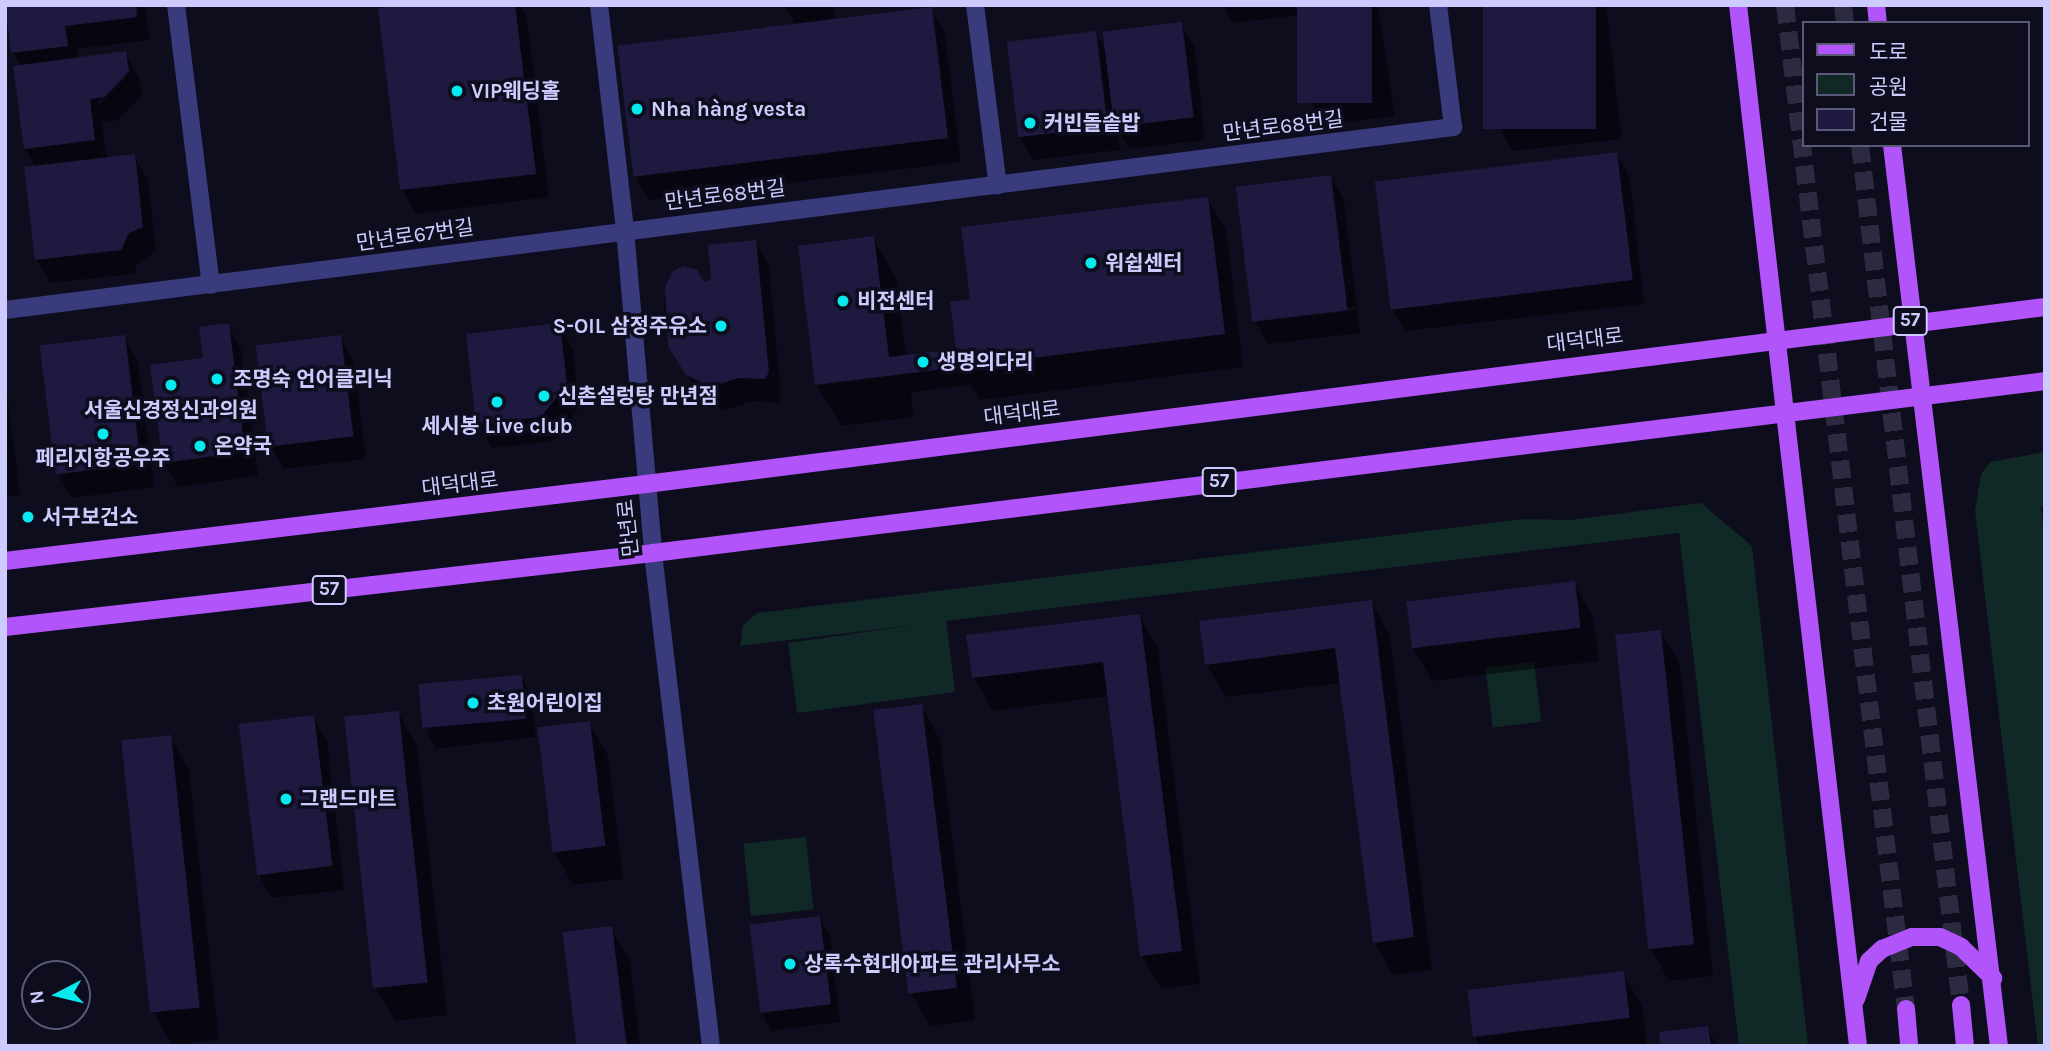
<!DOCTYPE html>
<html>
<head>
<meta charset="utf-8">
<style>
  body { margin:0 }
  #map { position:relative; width:2050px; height:1051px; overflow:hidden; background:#0e0d1e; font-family:Karla,"Noto Sans KR",sans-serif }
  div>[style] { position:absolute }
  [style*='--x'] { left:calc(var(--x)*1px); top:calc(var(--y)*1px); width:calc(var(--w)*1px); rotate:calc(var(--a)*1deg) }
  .green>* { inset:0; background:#102826; transform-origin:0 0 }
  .shadow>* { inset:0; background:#0007 }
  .building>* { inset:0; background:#1e193f; transform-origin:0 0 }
  .major-tunnel>* { height:18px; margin-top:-9px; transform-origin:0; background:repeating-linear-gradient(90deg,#2b2a40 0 18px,transparent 0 27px) }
  .minor>* { height:18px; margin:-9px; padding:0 9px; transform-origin:9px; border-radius:9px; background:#393b7c }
  .major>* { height:18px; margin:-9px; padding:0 9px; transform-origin:9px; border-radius:9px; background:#b155fb }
  .dots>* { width:19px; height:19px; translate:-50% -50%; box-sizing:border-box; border:4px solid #0e0d1e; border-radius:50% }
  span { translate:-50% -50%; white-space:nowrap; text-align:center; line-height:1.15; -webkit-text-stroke:7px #0e0d1e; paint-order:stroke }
  .shield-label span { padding:2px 5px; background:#0e0d1e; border:2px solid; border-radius:5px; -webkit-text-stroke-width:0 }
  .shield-label { font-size:19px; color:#cdcbfe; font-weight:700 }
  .poi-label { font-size:21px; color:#cdcbfe; font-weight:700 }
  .left { translate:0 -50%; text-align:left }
  .right { translate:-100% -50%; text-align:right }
  .street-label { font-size:21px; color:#cdcbfe }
  .frame { position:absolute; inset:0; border:7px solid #cdcbfe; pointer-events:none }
  .legend { position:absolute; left:1802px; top:21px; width:228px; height:126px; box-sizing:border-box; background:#0e0d1e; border:2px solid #5a5978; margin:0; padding:9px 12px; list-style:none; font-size:21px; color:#cdcbfe }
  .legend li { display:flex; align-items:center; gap:14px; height:35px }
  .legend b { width:35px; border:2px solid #5a5978 }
  .north { position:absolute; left:21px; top:960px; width:70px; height:70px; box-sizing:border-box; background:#0e0d1e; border:2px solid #5a5978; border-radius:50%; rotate:263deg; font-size:19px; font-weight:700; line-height:28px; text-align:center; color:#cdcbfe }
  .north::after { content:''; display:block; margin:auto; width:24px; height:32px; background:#06e9ef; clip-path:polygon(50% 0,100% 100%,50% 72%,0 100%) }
</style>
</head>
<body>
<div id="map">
  <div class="green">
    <div style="clip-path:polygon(2045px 452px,2045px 506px,2041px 507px,2045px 544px,2045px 1046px,2038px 1046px,1975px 511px,1981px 474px,1990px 462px)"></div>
    <div style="clip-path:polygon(1701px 503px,1752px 546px,1808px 1046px,1739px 1046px,1679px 533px,946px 621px,955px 692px,797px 713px,788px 643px,915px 625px,740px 646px,743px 625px,757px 613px,1524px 519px,1570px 520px)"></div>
    <div style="left:1534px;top:662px;width:60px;height:49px;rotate:83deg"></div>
    <div style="left:806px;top:837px;width:73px;height:63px;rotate:84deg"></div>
  </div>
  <div class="shadow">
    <div style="clip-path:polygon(evenodd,7px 5px,145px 5px,150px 40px,77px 49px,79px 59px,125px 53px,139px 77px,142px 96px,118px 120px,102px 123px,107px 159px,134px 156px,148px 180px,156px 251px,137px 265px,134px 274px,50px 283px,37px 259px,36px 167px,25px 149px,21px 67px,13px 52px,7px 5px,121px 77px,126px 77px,99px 104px,97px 102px,121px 77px)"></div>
    <div style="clip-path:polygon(419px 5px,519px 5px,527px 18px,549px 197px,416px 214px,402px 190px)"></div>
    <div style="clip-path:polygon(784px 5px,833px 5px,835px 21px,931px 9px,945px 33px,961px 162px,649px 200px,635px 177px,796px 25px)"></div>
    <div style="clip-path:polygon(1223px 5px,1378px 5px,1395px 116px,1325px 125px,1311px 101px,1300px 15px,1233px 23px)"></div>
    <div style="clip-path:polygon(1484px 5px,1606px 5px,1622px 139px,1512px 151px,1499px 127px)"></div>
    <div style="clip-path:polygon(1181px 24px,1195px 48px,1205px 140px,1129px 149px,1117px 129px,1120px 150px,1033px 160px,1019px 136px,1095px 33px,1107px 52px)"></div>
    <div style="clip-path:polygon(1617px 154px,1630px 178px,1644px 304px,1405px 331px,1391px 307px)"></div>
    <div style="clip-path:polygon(evenodd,1330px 176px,1344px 200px,1360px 333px,1268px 344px,1254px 320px,1330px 176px,1356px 307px,1356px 310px,1262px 321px,1262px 318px,1356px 307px)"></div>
    <div style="clip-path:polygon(1207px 198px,1226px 231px,1243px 367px,979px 400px,970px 385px,911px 392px,914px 417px,841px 426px,816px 384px,873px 238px,897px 280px,906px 356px,958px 350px,972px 301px)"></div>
    <div style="clip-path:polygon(755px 242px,769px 266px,781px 396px,778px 403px,753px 401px,724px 410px,702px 399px,669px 346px,664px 301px,674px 272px,704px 284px,713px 281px)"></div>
    <div style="clip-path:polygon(228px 325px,241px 349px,258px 476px,178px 487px,164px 463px,205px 359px)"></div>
    <div style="clip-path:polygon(559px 325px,573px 349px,579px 408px,554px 441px,492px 448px,478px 424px,468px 335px)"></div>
    <div style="clip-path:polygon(124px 337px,138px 361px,154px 487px,72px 498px,58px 474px)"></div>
    <div style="clip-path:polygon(340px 337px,354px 361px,366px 459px,284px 469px,270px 445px)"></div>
    <div style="clip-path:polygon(5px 377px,20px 495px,5px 497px)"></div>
    <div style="clip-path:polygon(1574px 583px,1593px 616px,1599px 661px,1432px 681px,1413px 648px)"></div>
    <div style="clip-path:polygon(1371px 602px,1390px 635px,1432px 970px,1393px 975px,1374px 942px,1342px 683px,1226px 697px,1206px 664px)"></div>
    <div style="clip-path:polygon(1139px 615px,1158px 649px,1200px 984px,1161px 989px,1142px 956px,1109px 696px,993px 711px,974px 678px,968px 637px)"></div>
    <div style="clip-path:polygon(1661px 632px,1680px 665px,1713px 976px,1669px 981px,1650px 948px)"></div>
    <div style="clip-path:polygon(521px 677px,531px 696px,536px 737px,436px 749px,426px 730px)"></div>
    <div style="clip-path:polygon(921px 706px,940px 739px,975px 1020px,930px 1026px,911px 993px,875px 712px)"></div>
    <div style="clip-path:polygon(398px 712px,417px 746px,447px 1015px,395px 1021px,376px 988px)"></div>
    <div style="clip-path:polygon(313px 717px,327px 741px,344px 890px,272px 898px,258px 874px)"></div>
    <div style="clip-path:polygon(589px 722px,608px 756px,623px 879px,573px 885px,554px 852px)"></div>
    <div style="clip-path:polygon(170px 737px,189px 770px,219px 1040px,172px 1045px,153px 1012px,123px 743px)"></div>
    <div style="clip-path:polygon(819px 918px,830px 936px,840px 1022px,771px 1031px,761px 1012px)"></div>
    <div style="clip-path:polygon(611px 928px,630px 961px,640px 1046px,577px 1046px)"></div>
    <div style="clip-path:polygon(1623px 973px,1642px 1006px,1647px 1046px,1480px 1046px,1474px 1036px,1469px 991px)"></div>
    <div style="clip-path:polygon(1707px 1028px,1718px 1046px,1663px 1046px)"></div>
  </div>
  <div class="building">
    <div style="clip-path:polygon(5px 5px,136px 5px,137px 17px,65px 26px,68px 46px,11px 53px)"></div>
    <div style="clip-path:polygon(404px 5px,515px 5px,536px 174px,400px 190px,378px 8px)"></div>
    <div style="left:1297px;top:5px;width:75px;height:98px"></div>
    <div style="left:1483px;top:5px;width:113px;height:124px"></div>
    <div style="left:932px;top:7px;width:132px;height:317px;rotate:83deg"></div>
    <div style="left:1182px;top:22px;width:96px;height:80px;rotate:83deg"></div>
    <div style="left:1096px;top:31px;width:96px;height:90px;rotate:83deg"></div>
    <div style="clip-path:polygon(126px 51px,129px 71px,104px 97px,90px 99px,95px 140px,24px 149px,13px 66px)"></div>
    <div style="left:1617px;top:152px;width:129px;height:244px;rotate:83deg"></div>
    <div style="clip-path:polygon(135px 154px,143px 227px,129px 233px,121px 250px,35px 260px,24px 167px)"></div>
    <div style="left:1331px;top:175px;width:136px;height:96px;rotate:83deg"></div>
    <div style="clip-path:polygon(1208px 197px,1225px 334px,815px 385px,798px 246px,874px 236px,889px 357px,956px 349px,950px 302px,970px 299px,961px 227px)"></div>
    <div style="clip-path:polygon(756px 240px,769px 372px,765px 379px,738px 378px,710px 387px,686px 375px,668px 346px,665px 287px,673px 271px,683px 266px,697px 270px,704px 282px,711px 280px,708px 245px)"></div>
    <div style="clip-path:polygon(229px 323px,245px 452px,163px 463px,150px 365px,203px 358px,199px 327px)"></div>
    <div style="clip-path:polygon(560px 323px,567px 384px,541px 417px,476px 424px,466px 334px)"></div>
    <div style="left:125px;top:335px;width:130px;height:86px;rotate:83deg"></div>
    <div style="left:341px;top:335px;width:102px;height:86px;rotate:83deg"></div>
    <div style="left:1575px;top:581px;width:47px;height:170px;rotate:83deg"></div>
    <div style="clip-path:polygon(1372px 600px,1414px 937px,1373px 943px,1335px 648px,1205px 665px,1199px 621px)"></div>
    <div style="clip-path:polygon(1140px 614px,1182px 951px,1140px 956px,1103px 662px,972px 678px,966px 635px)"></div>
    <div style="left:1661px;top:630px;width:316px;height:46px;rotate:84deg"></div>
    <div style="left:522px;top:675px;width:44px;height:104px;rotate:85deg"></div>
    <div style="left:922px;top:704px;width:286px;height:49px;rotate:83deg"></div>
    <div style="left:399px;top:711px;width:273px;height:55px;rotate:84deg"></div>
    <div style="left:314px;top:715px;width:152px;height:76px;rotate:83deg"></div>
    <div style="left:590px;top:721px;width:126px;height:53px;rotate:83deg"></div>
    <div style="left:171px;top:735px;width:274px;height:50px;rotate:84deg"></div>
    <div style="left:820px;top:916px;width:89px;height:71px;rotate:83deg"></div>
    <div style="left:612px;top:926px;width:121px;height:50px;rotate:83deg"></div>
    <div style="left:1624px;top:971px;width:47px;height:158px;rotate:83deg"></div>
    <div style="clip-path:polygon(1708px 1026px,1711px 1046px,1661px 1046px,1659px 1032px)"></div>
  </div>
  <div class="major-tunnel">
    <div style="--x:1785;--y:5;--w:1011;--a:83.13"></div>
    <div style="--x:1843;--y:5;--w:18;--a:84"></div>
    <div style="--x:1860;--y:145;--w:866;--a:83.3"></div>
  </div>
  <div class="minor">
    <div style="--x:176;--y:5;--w:282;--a:82.9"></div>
    <div style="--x:599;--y:5;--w:226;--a:83.4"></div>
    <div style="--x:625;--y:230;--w:324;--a:85"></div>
    <div style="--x:653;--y:553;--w:496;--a:83.3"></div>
    <div style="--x:975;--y:5;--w:182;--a:82.8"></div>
    <div style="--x:5;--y:310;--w:1460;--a:-7.2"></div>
    <div style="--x:1453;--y:127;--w:123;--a:-97"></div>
  </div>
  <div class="major">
    <div style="--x:1738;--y:5;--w:1048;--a:83.42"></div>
    <div style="--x:1876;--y:5;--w:18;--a:84"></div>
    <div style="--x:1892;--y:145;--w:907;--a:83.23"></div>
    <div style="--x:5;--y:561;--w:646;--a:-6.85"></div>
    <div style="--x:646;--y:484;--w:1410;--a:-7.21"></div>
    <div style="--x:5;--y:627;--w:652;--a:-6.51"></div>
    <div style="--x:653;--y:553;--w:1403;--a:-7.04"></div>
    <div style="--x:1856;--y:999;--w:40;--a:-71.1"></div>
    <div style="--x:1869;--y:961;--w:18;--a:-43"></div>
    <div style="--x:1882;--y:949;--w:32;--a:-22"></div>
    <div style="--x:1912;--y:937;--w:28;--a:0"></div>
    <div style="--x:1940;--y:937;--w:23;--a:25"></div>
    <div style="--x:1961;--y:947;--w:45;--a:44.1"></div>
    <div style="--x:1961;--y:1005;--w:41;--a:84.4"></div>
    <div style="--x:1906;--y:1009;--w:37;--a:85"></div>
  </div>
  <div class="dots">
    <div style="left:457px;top:91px;background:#06e9ef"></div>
    <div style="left:637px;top:109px;background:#06e9ef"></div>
    <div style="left:1030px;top:123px;background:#06e9ef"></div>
    <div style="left:1091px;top:263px;background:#06e9ef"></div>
    <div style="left:843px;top:301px;background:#06e9ef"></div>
    <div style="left:721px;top:326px;background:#06e9ef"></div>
    <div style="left:923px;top:362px;background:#06e9ef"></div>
    <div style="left:217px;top:379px;background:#06e9ef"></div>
    <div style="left:171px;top:385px;background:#06e9ef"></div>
    <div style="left:544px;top:396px;background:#06e9ef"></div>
    <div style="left:497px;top:402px;background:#06e9ef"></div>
    <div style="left:103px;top:434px;background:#06e9ef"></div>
    <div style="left:200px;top:446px;background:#06e9ef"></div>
    <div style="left:28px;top:517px;background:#06e9ef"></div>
    <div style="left:473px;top:703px;background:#06e9ef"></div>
    <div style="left:286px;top:799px;background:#06e9ef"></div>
    <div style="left:790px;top:964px;background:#06e9ef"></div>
  </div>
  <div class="shield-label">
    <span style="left:1910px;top:321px">57</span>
    <span style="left:1219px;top:482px">57</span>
    <span style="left:329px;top:590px">57</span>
  </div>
  <div class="poi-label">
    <span class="left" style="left:471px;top:91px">VIP웨딩홀</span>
    <span class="left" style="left:651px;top:109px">Nha hàng vesta</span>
    <span class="left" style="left:1044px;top:123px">커빈돌솥밥</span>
    <span class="left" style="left:1105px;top:263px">워쉽센터</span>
    <span class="left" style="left:857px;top:301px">비전센터</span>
    <span class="right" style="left:707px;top:326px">S-OIL 삼정주유소</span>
    <span class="left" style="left:937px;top:362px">생명의다리</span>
    <span class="left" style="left:233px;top:379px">조명숙 언어클리닉</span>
    <span class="left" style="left:558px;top:396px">신촌설렁탕 만년점</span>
    <span style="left:171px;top:410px">서울신경정신과의원</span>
    <span style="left:497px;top:426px">세시봉 Live club</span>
    <span class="left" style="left:214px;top:446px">온약국</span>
    <span style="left:103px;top:458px">페리지항공우주</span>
    <span class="left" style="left:42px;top:517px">서구보건소</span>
    <span class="left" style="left:487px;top:703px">초원어린이집</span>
    <span class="left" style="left:300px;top:799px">그랜드마트</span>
    <span class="left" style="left:804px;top:964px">상록수현대아파트 관리사무소</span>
  </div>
  <div class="street-label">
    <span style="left:1283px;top:126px;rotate:-7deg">만년로68번길</span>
    <span style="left:725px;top:195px;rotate:-7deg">만년로68번길</span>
    <span style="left:415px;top:235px;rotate:-8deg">만년로67번길</span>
    <span style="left:1585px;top:340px;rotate:-7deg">대덕대로</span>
    <span style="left:1022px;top:413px;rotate:-7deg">대덕대로</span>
    <span style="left:460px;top:484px;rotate:-7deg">대덕대로</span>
    <span style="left:628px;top:528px;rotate:-96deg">만년로</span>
  </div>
  <div class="frame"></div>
  <ul class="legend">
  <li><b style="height:9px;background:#b155fb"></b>도로</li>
  <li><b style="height:19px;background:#102826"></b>공원</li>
  <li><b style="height:19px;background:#1e193f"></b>건물</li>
  </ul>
  <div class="north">N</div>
</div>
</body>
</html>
